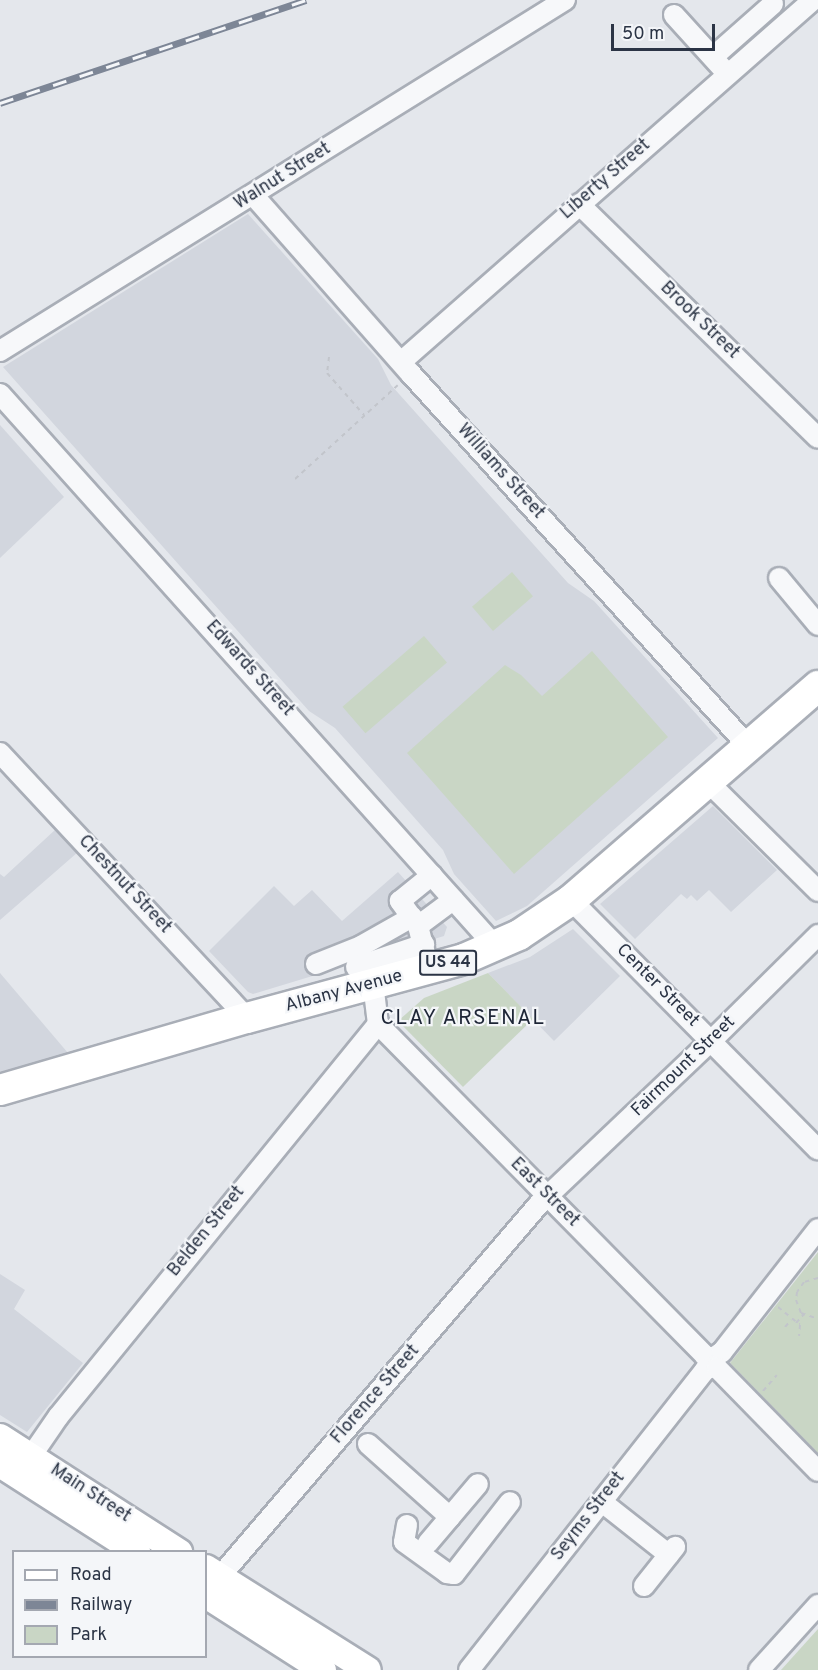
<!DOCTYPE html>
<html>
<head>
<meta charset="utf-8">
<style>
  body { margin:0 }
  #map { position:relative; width:818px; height:1670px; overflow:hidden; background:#e4e7ec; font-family:Overpass,sans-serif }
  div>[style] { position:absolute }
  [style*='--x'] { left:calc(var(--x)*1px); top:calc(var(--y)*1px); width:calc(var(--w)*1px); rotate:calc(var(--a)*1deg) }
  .built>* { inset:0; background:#d2d6de }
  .green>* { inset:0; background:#c9d6c5; transform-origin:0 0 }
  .path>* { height:2px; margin-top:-1px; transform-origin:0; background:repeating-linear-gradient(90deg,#c2c5cb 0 4.5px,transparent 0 9px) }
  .roads { filter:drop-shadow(2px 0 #a9aeb7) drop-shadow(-2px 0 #a9aeb7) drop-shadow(0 2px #a9aeb7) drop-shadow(0 -2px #a9aeb7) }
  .minor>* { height:20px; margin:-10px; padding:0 10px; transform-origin:10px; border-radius:10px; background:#f7f8fa }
  .major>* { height:26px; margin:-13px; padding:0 13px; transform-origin:13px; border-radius:13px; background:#fff }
  .highway>* { height:30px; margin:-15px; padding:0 15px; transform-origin:15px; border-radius:15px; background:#fff }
  .rail>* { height:7px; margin-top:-3.5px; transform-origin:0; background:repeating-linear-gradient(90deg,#f4f6f9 0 14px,#7d8696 0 28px); box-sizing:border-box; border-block:2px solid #7d8696 }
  span { translate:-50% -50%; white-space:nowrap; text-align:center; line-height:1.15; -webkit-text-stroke:4.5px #f4f6f9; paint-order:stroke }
  .shield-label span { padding:2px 4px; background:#f4f6f9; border:2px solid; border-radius:4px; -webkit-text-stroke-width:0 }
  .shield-label { font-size:16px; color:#2b3445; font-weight:700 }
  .street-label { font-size:18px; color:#2b3445 }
  .quarter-label { font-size:21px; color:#1d2536; letter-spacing:1.5px }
  .legend { position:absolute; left:12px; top:1550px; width:195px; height:108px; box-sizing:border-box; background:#f4f6f9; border:2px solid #a4a8b1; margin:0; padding:8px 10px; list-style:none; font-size:18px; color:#2b3445 }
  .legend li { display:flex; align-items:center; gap:12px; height:30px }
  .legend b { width:30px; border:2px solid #a4a8b1 }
  .scale { position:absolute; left:611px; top:24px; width:104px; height:27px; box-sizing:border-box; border:3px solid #2b3445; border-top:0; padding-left:8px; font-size:18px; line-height:21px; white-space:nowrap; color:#2b3445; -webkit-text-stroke:4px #f4f6f9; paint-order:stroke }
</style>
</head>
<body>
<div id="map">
  <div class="built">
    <div style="clip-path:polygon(248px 214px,378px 359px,391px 385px,568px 583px,594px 601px,718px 738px,527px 906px,496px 921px,454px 874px,443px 850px,335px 728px,309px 711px,3px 367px)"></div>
    <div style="clip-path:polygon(0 425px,64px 497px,0 558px)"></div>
    <div style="clip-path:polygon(713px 806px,777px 870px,731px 912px,709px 890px,697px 901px,691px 895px,687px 899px,681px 894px,635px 939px,600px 904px)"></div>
    <div style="clip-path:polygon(56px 829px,78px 852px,0 920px,0 874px,4px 877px)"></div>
    <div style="clip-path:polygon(398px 872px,447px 927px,444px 936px,253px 994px,248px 992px,209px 951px,274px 886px,294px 906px,312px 890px,342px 921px)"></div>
    <div style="clip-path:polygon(573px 929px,620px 976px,554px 1041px,488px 973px,530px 957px)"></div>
    <div style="clip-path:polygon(0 973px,68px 1053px,0 1072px)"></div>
    <div style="clip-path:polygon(0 1274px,25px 1290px,14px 1309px,83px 1363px,27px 1432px,0 1415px)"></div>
  </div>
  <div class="green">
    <div style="left:512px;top:572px;width:32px;height:53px;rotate:49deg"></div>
    <div style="left:424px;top:636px;width:35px;height:108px;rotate:49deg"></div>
    <div style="clip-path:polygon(592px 651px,668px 737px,514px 874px,407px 753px,505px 665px,521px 675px,542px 696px)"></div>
    <div style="clip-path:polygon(488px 973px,533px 1019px,463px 1087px,398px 1021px,424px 998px)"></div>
    <div style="clip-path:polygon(818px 1252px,818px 1453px,730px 1363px)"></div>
    <div style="clip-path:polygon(818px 1629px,818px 1670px,781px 1670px)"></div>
  </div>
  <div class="path">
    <div style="--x:329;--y:357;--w:16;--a:97"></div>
    <div style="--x:327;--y:373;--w:56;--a:48.6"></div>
    <div style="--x:295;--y:479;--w:139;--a:-42.4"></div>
    <div style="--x:818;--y:1278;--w:15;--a:164"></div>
    <div style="--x:804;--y:1282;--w:12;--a:125"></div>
    <div style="--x:797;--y:1292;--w:8;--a:97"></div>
    <div style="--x:796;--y:1300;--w:14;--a:69"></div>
    <div style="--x:801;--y:1313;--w:18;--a:19"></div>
    <div style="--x:778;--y:1307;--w:28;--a:39"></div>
    <div style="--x:800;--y:1325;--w:11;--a:95"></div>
    <div style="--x:796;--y:1323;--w:12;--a:-48"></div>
    <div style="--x:785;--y:1327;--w:9;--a:-49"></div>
    <div style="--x:763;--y:1391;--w:21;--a:-49"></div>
  </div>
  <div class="roads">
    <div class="minor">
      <div style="--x:674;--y:15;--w:72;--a:47.8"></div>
      <div style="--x:713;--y:57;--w:80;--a:-41.5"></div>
      <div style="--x:254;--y:196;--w:237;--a:48.6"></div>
      <div style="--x:411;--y:374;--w:503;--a:47.82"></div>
      <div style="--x:579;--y:204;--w:334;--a:44.4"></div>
      <div style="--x:0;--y:351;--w:665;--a:-31.85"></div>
      <div style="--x:401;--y:362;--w:548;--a:-41.3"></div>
      <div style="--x:0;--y:394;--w:741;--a:48.12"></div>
      <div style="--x:779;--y:578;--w:61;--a:50.3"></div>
      <div style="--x:0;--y:753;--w:362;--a:47"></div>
      <div style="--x:708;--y:782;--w:155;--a:44.7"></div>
      <div style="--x:571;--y:900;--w:351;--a:45.3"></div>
      <div style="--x:418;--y:926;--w:44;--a:-36.6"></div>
      <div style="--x:316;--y:964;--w:48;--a:-21.8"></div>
      <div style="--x:361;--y:946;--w:59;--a:-29.6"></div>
      <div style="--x:356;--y:967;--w:72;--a:-18.7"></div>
      <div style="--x:429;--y:969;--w:44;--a:-104.3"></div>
      <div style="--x:418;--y:926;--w:31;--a:-126"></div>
      <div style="--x:400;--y:901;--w:41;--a:-39.1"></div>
      <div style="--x:378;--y:1024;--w:466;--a:45.4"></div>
      <div style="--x:705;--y:1356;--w:8;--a:14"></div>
      <div style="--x:713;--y:1358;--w:11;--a:-34"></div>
      <div style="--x:722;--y:1352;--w:156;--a:-52"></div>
      <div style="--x:368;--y:1444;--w:110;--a:41.7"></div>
      <div style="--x:23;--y:1468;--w:62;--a:-55.5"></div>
      <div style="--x:58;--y:1417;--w:507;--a:-50.85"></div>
      <div style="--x:378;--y:1024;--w:39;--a:-97"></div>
      <div style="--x:602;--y:1502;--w:85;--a:38.3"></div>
      <div style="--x:407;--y:1525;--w:17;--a:100"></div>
      <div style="--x:404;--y:1542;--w:53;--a:35.8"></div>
      <div style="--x:447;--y:1573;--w:7;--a:8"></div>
      <div style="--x:454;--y:1574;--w:91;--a:-52.1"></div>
      <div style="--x:428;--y:1543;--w:77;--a:-49.7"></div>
      <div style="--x:644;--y:1586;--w:50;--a:-51.5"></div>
      <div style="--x:211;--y:1587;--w:504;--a:-49.42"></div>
      <div style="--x:539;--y:1204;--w:237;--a:-43.5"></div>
      <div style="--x:711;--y:1041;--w:151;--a:-44.7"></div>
      <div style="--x:469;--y:1670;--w:382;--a:-51.8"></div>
      <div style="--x:705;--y:1370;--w:8;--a:-23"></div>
      <div style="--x:712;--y:1367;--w:5;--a:11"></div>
      <div style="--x:717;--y:1368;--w:144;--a:45.6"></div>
      <div style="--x:759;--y:1670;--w:88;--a:-47.8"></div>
    </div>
    <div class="major">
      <div style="--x:0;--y:1437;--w:213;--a:32.7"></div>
      <div style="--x:0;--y:1464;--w:163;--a:32.7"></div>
      <div style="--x:206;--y:1568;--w:191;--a:32.2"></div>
      <div style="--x:206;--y:1595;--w:139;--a:32.7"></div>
    </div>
    <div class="highway">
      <div style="--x:0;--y:1090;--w:257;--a:-16.3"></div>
      <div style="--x:247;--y:1018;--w:225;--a:-15.2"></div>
      <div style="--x:464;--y:959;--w:60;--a:-23.6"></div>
      <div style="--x:519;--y:935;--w:63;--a:-33.9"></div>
      <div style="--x:571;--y:900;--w:327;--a:-40.9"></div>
    </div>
  </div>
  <div class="rail">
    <div style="--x:0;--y:103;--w:323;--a:-18.6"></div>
  </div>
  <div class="shield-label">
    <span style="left:448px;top:963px">US 44</span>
  </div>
  <div class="street-label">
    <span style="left:283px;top:177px;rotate:-32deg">Walnut Street</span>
    <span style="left:606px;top:180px;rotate:-41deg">Liberty Street</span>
    <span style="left:699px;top:321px;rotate:44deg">Brook Street</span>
    <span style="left:500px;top:472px;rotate:48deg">Williams Street</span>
    <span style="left:249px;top:669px;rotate:48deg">Edwards Street</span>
    <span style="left:124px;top:885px;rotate:47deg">Chestnut Street</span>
    <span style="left:657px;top:986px;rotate:45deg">Center Street</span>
    <span style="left:344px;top:992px;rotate:-15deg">Albany Avenue</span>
    <span style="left:684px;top:1067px;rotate:-44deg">Fairmount Street</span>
    <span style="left:544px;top:1193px;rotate:45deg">East Street</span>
    <span style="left:207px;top:1232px;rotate:-51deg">Belden Street</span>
    <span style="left:376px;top:1395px;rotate:-49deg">Florence Street</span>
    <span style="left:90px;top:1494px;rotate:33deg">Main Street</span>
    <span style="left:589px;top:1517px;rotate:-52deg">Seyms Street</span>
  </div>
  <div class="quarter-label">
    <span style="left:463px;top:1019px">CLAY ARSENAL</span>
  </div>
  <ul class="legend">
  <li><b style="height:8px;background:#fff"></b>Road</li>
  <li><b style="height:8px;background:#7d8696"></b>Railway</li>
  <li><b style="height:16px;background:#c9d6c5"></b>Park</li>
  </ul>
  <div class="scale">50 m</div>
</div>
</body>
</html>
